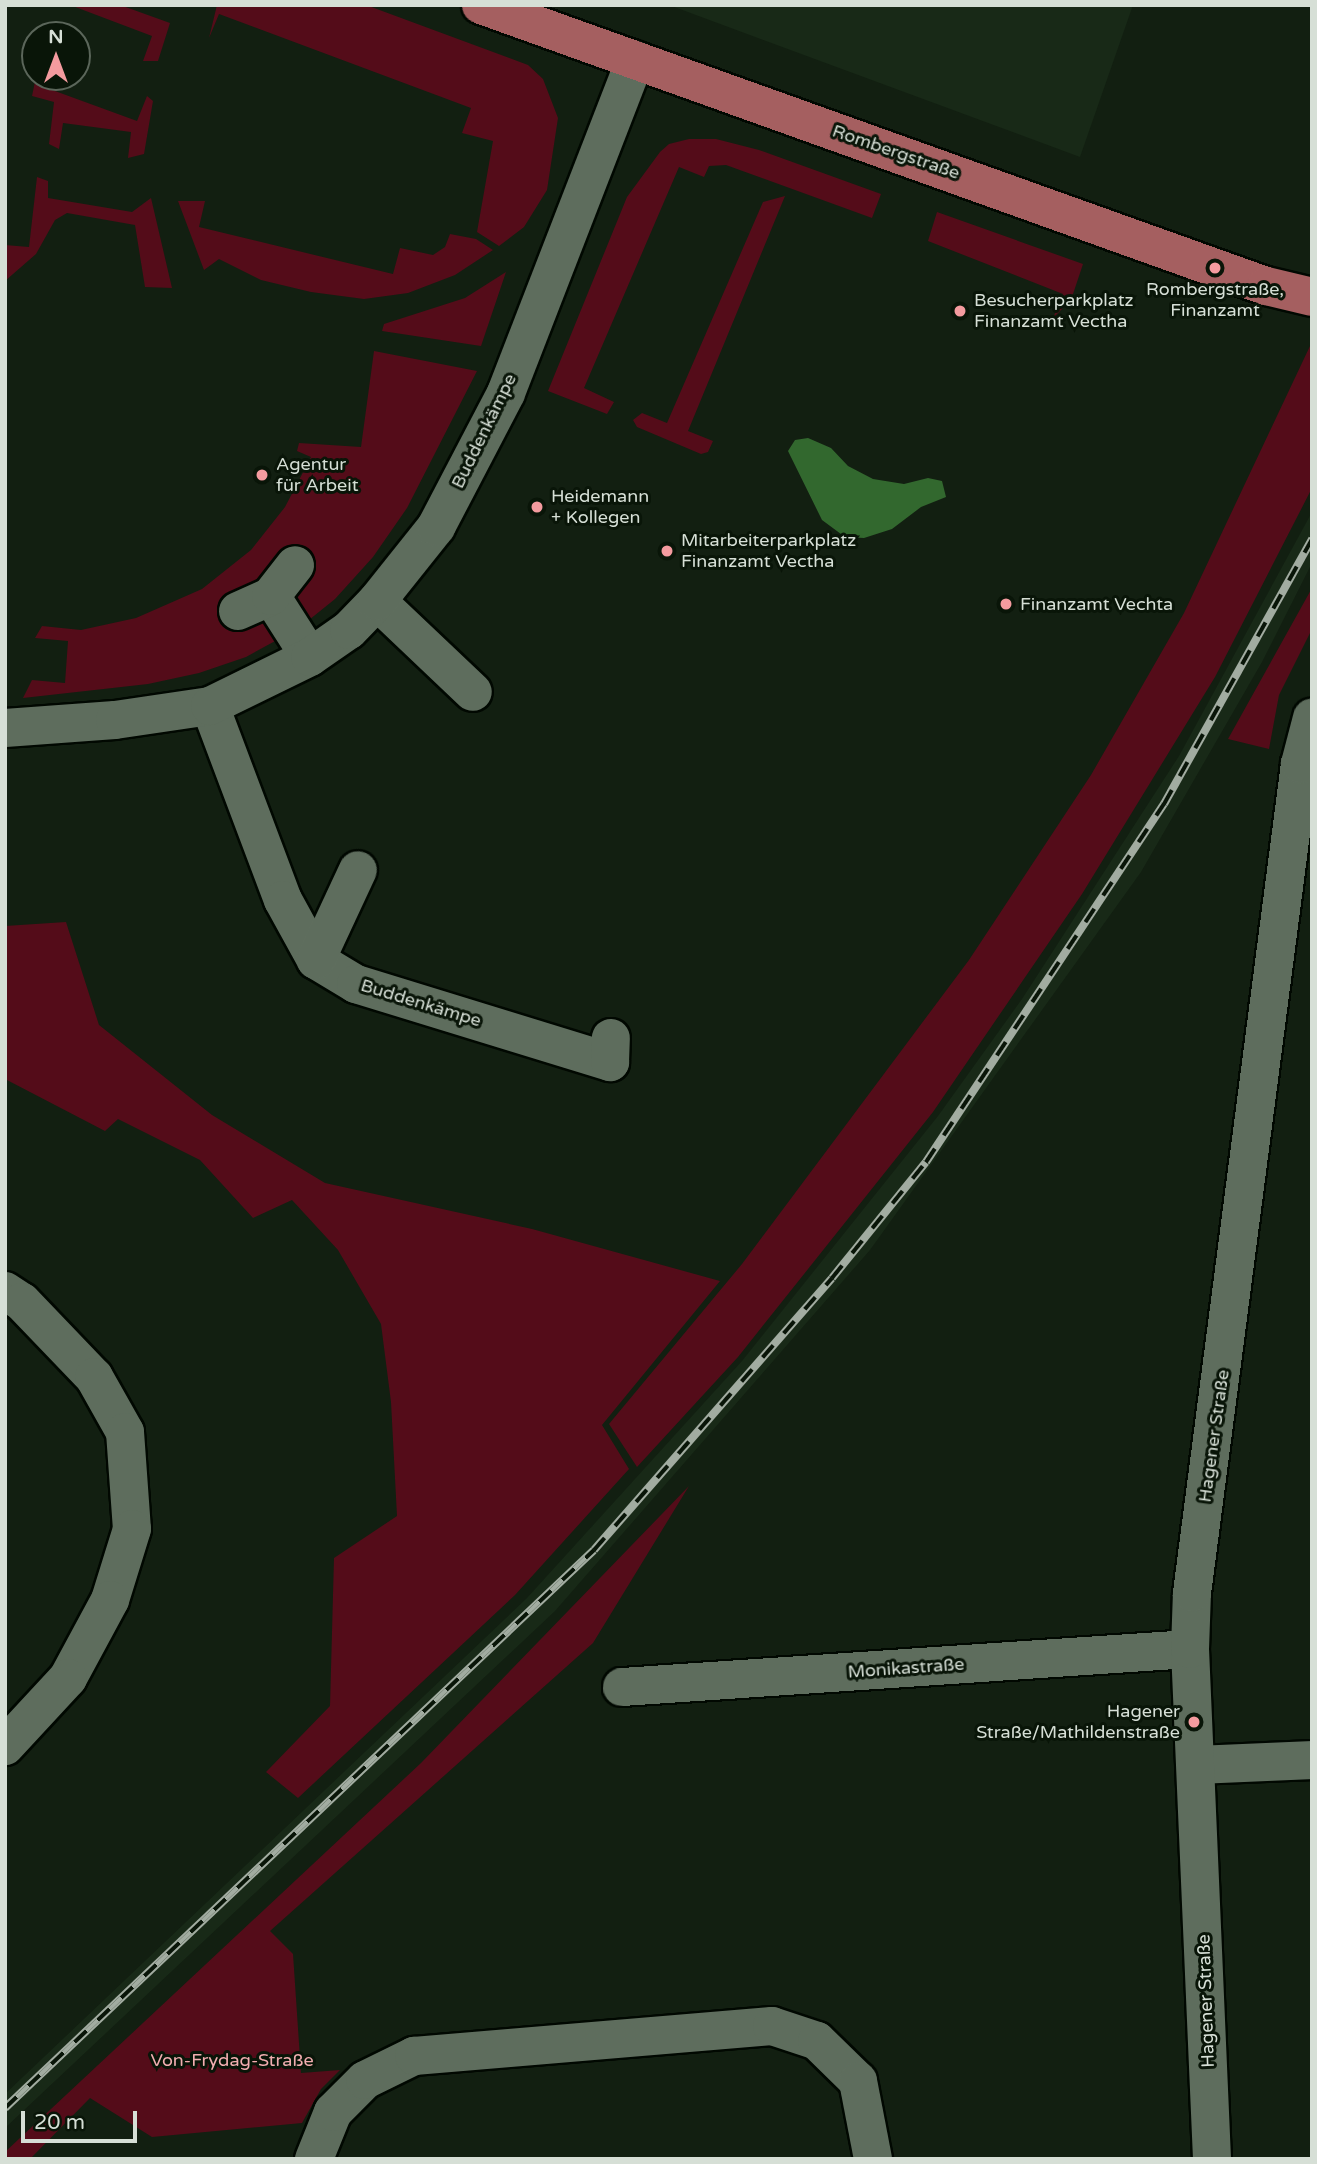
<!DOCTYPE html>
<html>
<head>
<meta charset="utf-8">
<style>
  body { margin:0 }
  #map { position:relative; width:1317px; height:2164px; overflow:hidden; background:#121f11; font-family:"Varela Round",sans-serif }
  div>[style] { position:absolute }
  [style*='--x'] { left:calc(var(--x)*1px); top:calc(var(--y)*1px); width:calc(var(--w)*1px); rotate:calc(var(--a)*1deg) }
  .built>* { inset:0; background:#182917 }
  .green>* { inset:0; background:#540c19 }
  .water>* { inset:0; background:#32682e }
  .roads { filter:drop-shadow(2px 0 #010801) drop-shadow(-2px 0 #010801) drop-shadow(0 2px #010801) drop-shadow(0 -2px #010801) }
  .minor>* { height:38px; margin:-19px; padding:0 19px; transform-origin:19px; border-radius:19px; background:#5e6d5d }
  .major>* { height:38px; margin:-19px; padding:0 19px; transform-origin:19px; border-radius:19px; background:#a55f60 }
  .rail>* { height:8px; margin-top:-4px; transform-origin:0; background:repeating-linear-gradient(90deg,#091508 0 16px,#a2aca1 0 32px); box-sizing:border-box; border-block:2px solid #a2aca1 }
  .dots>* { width:19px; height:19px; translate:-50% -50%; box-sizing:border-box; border:4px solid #091508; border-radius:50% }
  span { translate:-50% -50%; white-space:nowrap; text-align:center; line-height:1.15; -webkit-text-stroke:6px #091508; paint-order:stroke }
  .street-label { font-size:18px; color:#d6dfd6 }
  .poi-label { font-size:18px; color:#d6dfd6 }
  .left { translate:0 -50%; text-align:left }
  .right { translate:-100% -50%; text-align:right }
  .park-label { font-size:18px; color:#f2adb0 }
  .frame { position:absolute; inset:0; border:7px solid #d6dfd6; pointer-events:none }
  .north { position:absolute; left:21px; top:21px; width:70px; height:70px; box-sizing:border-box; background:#091508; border:2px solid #5b665a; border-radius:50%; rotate:0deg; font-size:19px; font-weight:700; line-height:28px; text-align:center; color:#d6dfd6 }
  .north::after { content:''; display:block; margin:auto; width:24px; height:32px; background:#f49b9f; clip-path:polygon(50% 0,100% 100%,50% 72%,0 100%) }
  .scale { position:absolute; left:21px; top:2111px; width:116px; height:32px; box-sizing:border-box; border:4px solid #d6dfd6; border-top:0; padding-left:9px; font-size:21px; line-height:24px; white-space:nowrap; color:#d6dfd6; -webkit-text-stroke:5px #091508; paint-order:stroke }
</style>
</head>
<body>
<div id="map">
  <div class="built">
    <div style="clip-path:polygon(669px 5px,1133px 5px,1080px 157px)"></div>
    <div style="clip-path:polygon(1312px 512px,1312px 563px,1262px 662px,1141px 872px,870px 1250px,555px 1611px,5px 2128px,5px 2094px,527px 1598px,742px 1361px,938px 1116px,1022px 999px,1179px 756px)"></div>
  </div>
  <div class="green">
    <div style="clip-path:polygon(70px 5px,120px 5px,170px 23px,158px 61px,143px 61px,152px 36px)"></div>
    <div style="clip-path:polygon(217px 5px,366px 5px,528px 65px,543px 79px,558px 118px,547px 190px,524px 227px,499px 246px,477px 232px,493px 141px,462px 133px,471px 108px,219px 14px,209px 38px)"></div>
    <div style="clip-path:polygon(36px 77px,48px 77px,44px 87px,137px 121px,147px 96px,153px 101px,144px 154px,128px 158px,131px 132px,63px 123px,59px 149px,49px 144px,54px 102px,32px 96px)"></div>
    <div style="clip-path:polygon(689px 139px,716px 139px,759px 150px,881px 194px,872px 218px,726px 165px,709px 166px,704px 177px,679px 167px,584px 388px,614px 402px,607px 414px,548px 391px,627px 197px,660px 152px,669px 144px)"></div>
    <div style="clip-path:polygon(37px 177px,48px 181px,48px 198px,132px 212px,151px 198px,172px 288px,145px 287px,135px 225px,67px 213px,55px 220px,36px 254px,5px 281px,5px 245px,29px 247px)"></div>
    <div style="clip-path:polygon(785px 196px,688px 431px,713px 441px,708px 452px,701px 454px,637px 427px,633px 420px,642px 413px,667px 423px,763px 202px)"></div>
    <div style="clip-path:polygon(178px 201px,205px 201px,199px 227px,393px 274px,400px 248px,433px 255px,445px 247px,450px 234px,476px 239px,493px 250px,455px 275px,408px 293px,364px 299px,311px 292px,261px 280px,219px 259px,204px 270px)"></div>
    <div style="clip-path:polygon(937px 212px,1083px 264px,1071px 300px,1053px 318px,1063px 294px,928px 241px)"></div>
    <div style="clip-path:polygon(506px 272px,481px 346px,382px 331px,384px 324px,465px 298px)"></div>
    <div style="clip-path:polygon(1310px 346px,1312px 488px,1215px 677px,1082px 894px,933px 1112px,738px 1357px,637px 1467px,609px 1424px,742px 1264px,969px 960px,1091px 775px,1184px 613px)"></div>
    <div style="clip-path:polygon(374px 351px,477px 371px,407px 508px,373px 557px,335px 599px,299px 628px,246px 657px,199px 673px,148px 684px,23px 698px,32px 680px,65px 683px,68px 641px,35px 638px,42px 626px,81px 630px,136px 618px,202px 589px,251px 550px,285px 507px,311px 457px,297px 451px,299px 443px,361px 447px)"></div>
    <div style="clip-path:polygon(1312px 588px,1312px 629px,1279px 695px,1269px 749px,1228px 739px)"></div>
    <div style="clip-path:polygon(66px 922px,99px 1025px,212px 1115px,325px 1183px,532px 1229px,720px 1281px,602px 1425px,629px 1469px,515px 1595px,298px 1798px,266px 1772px,330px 1706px,334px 1558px,397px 1516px,391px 1402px,381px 1324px,338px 1250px,292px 1200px,253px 1218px,200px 1160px,118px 1119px,105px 1131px,5px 1079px,5px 926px)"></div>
    <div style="clip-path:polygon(689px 1486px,593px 1643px,270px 1931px,293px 1954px,301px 2073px,340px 2070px,321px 2089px,302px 2123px,152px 2137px,90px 2098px,30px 2159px,5px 2159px,5px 2152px,421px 1763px)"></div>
  </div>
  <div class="water">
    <div style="clip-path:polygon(808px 438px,831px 448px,848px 466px,873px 479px,904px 484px,928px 478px,942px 481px,946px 497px,921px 507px,892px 529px,864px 538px,845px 537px,822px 520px,788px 451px,795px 440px)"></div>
  </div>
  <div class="roads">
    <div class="minor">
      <div style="--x:271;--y:596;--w:72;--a:57.4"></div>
      <div style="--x:377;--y:601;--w:132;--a:43.5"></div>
      <div style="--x:238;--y:611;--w:36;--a:-24"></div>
      <div style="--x:271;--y:596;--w:39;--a:-52"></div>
      <div style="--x:210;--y:706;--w:207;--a:69.4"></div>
      <div style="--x:283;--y:900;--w:68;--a:61.2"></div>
      <div style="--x:316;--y:960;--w:47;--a:31"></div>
      <div style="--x:356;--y:984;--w:266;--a:17.1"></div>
      <div style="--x:610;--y:1062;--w:24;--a:-88"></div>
      <div style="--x:5;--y:728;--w:110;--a:-4.2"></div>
      <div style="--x:115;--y:720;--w:96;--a:-8.4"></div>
      <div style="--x:210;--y:706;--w:111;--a:-26.1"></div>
      <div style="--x:310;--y:657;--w:47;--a:-34.7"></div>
      <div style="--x:349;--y:630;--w:40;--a:-46"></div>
      <div style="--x:377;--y:601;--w:95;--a:-51.4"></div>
      <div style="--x:436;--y:527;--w:151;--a:-62.4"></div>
      <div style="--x:506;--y:393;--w:357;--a:-68.8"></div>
      <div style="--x:316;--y:960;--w:99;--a:-65"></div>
      <div style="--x:5;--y:1291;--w:20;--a:33"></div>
      <div style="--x:22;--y:1302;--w:104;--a:46.2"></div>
      <div style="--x:94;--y:1377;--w:63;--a:60.6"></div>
      <div style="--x:125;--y:1432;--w:97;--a:85.9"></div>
      <div style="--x:132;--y:1529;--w:74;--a:107.2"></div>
      <div style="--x:110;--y:1600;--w:89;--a:118.3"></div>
      <div style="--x:68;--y:1678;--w:93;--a:132.8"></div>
      <div style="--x:622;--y:1687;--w:569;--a:-3.83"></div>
      <div style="--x:1198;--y:1765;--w:114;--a:-2.5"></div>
      <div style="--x:314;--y:2159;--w:51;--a:-68"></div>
      <div style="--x:333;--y:2112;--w:45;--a:-45"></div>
      <div style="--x:365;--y:2080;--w:55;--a:-26.1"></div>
      <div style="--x:414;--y:2056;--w:359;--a:-4.8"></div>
      <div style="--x:772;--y:2026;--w:47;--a:18.4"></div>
      <div style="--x:817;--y:2041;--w:57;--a:44.3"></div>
      <div style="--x:858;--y:2081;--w:79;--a:79.1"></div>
      <div style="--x:1212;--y:2159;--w:510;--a:-92.47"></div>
      <div style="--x:1190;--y:1649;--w:56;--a:-88"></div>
      <div style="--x:1192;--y:1593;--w:836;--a:-82.58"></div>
      <div style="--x:1300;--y:764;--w:48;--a:-75.4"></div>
    </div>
    <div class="major">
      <div style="--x:481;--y:5;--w:834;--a:19.7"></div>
      <div style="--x:1266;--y:286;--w:47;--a:13.4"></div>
    </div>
  </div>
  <div class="rail">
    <div style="--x:5;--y:2108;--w:811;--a:-43.45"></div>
    <div style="--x:594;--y:1550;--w:361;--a:-48.8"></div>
    <div style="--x:832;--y:1278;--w:149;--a:-51"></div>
    <div style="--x:926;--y:1162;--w:430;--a:-56.4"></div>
    <div style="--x:1164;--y:804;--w:304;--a:-60.8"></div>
  </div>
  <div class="dots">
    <div style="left:1215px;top:268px;background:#f49b9f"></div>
    <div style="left:960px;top:311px;background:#f49b9f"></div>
    <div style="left:262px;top:475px;background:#f49b9f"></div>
    <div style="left:537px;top:507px;background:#f49b9f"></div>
    <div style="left:667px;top:551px;background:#f49b9f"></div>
    <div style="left:1006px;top:604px;background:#f49b9f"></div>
    <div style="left:1194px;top:1722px;background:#f49b9f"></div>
  </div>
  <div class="street-label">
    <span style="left:896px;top:152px;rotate:19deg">Rombergstraße</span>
    <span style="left:484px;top:431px;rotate:-64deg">Buddenkämpe</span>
    <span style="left:421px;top:1003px;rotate:17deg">Buddenkämpe</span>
    <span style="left:1214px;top:1436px;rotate:-82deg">Hagener Straße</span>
    <span style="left:906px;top:1668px;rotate:-4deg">Monikastraße</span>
    <span style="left:1206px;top:2001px;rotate:-92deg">Hagener Straße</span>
  </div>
  <div class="poi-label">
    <span style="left:1215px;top:300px">Rombergstraße,<br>Finanzamt</span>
    <span class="left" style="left:974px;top:311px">Besucherparkplatz<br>Finanzamt Vectha</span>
    <span class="left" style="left:276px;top:475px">Agentur<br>für Arbeit</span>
    <span class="left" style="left:551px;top:507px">Heidemann<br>+ Kollegen</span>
    <span class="left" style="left:681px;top:551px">Mitarbeiterparkplatz<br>Finanzamt Vectha</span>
    <span class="left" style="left:1020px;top:604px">Finanzamt Vechta</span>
    <span class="right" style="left:1180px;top:1722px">Hagener<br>Straße/Mathildenstraße</span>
  </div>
  <div class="park-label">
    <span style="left:232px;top:2060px">Von-Frydag-Straße</span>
  </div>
  <div class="frame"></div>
  <div class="north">N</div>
  <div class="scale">20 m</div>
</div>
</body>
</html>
